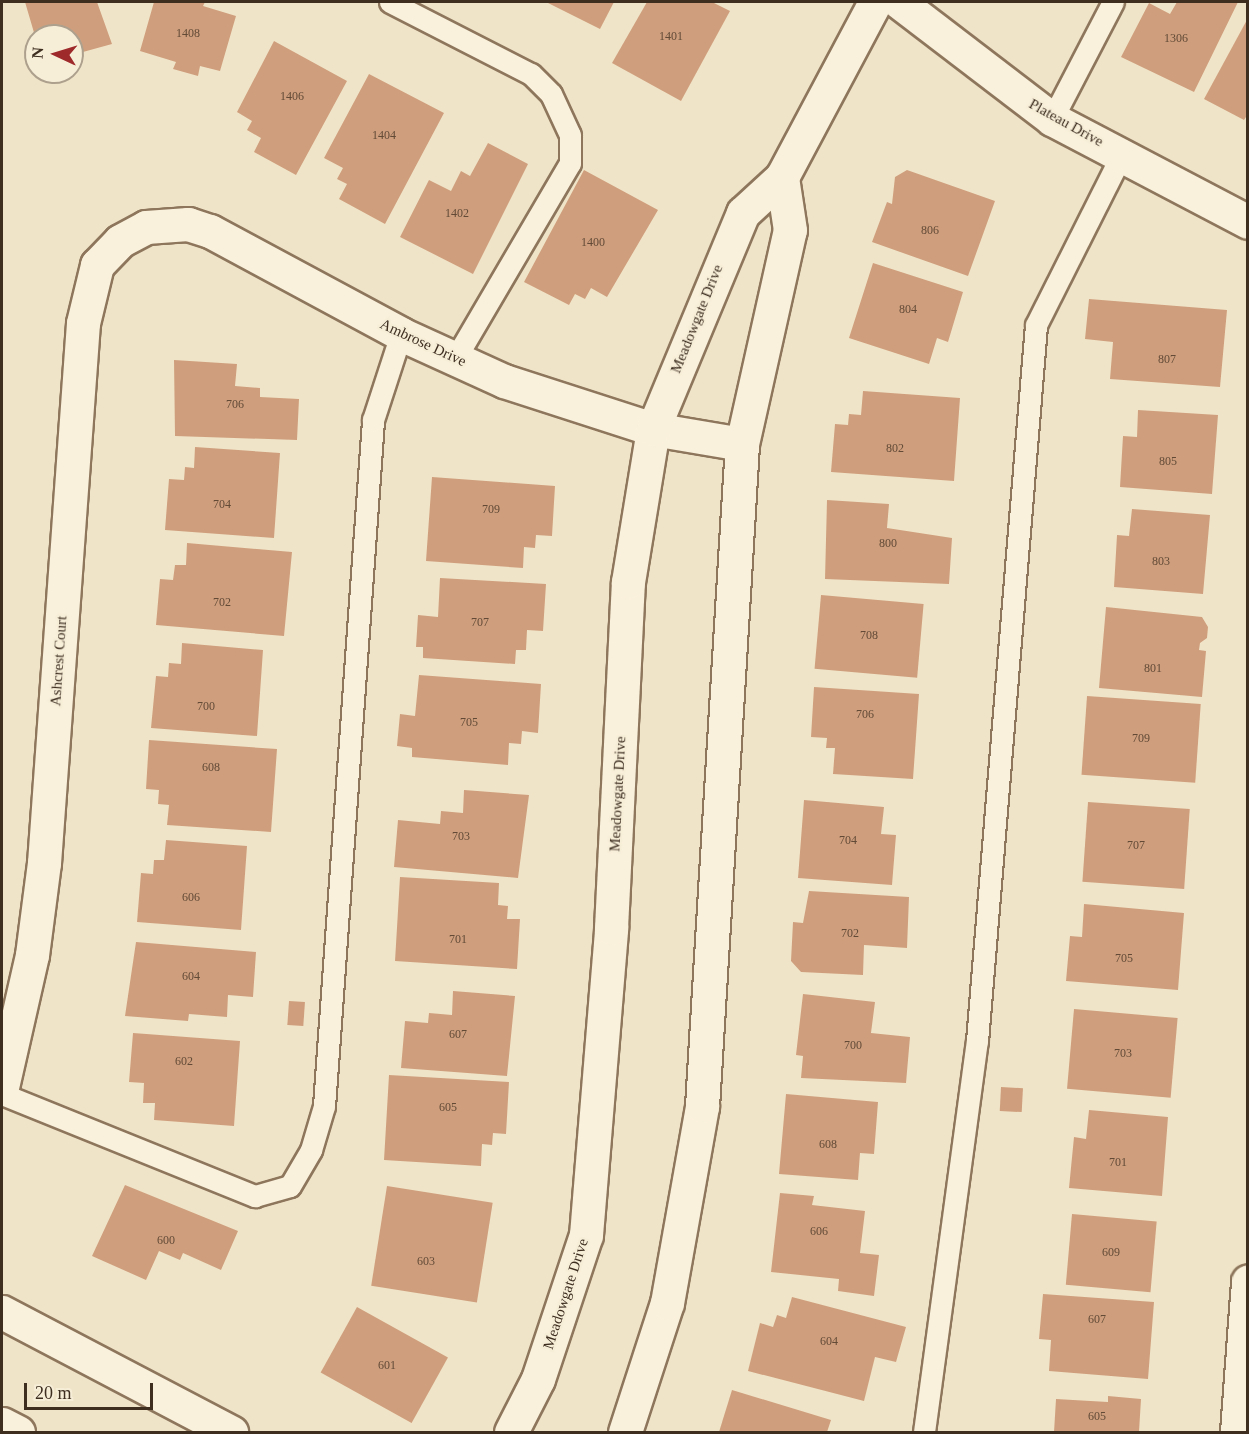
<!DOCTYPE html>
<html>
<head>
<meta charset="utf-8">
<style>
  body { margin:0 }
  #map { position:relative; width:1249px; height:1434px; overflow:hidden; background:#f0e4c8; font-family:"Times New Roman",serif }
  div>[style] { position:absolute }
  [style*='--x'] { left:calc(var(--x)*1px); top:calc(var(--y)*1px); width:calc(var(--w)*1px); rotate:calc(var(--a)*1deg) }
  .building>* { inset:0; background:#cf9f7d; transform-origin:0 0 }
  .roads { filter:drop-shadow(2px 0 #8d765c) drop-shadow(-2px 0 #8d765c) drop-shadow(0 2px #8d765c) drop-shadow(0 -2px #8d765c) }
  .lane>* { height:21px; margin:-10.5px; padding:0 10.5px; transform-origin:10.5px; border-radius:10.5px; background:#faf1dc }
  .street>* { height:33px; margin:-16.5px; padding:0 16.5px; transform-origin:16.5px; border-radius:16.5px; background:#faf1dc }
  .secondary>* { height:33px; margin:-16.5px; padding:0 16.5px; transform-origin:16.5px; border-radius:16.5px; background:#faf1dc }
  span { translate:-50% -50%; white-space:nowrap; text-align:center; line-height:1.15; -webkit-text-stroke:4.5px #f7eed8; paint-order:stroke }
  .number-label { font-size:12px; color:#624a37 }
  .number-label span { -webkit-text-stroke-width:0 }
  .street-label { font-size:15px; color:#3d2e20 }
  .frame { position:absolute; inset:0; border:3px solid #3d2e20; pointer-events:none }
  .north { position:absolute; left:24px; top:24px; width:60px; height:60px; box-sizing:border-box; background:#f7eed8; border:2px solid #ada18e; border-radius:50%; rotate:274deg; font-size:16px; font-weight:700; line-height:24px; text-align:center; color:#3d2e20 }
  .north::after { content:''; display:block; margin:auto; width:21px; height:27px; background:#9e2a2b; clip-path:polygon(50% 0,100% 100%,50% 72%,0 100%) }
  .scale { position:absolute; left:24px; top:1383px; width:129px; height:27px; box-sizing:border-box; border:3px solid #3d2e20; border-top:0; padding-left:8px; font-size:18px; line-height:21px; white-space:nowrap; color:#3d2e20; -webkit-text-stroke:4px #f7eed8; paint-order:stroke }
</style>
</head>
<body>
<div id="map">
  <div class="building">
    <div style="clip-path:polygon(25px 2px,97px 2px,112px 44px,72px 55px,72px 36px,35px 36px)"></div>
    <div style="clip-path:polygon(154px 2px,205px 2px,203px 6px,236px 16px,220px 71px,200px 66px,198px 76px,173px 69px,176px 62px,140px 51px)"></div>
    <div style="clip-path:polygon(546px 2px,614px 2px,600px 29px)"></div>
    <div style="clip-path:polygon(647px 2px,712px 2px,730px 11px,681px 101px,612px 63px)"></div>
    <div style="clip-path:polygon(1177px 2px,1238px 2px,1194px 92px,1121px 57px,1149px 3px,1170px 14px)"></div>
    <div style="clip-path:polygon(1248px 18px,1248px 114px,1244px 120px,1204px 99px)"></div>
    <div style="clip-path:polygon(274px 41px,347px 81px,296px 175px,254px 152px,261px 138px,247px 130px,252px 121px,237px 112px)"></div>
    <div style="clip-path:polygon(369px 74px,444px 113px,385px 224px,339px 199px,347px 184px,337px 179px,343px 168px,324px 158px)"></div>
    <div style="clip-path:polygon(488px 143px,528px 164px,473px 274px,400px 237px,429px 180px,451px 191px,461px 171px,470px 176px)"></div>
    <div style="clip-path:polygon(584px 170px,658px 210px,607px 297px,591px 288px,585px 299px,575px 294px,569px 305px,524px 282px)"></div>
    <div style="clip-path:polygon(907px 170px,995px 201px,968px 276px,872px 242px,887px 202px,892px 204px,895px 177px)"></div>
    <div style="clip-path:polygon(873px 263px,963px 292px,948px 342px,937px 338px,929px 364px,849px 338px)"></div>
    <div style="clip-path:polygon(1089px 299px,1227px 310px,1220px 387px,1110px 379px,1113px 342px,1085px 339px)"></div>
    <div style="clip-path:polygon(174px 360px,237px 364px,235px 386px,260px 388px,260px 397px,299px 399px,297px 440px,175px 436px)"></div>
    <div style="clip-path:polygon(863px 391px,960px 398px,954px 481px,831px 472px,835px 424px,848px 425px,849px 414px,861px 415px)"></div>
    <div style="clip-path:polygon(1138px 410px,1218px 415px,1212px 494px,1120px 487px,1123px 436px,1137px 437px)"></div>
    <div style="clip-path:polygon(195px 447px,280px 453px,274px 538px,165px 530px,169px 479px,184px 480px,185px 467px,194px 468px)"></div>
    <div style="clip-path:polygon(432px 477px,555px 486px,552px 536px,536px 535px,535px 548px,524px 547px,523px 568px,426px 561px)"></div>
    <div style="clip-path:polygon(827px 500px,889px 504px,887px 528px,952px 538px,949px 584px,825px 579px)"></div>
    <div style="clip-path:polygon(1132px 509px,1210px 515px,1203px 594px,1114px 587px,1117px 535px,1129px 536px)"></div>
    <div style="clip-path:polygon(187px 543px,292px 552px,284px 636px,156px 625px,160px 579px,173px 580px,175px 565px,186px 565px)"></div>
    <div style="clip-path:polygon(440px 578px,546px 584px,543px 631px,527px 630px,526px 650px,516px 650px,515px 664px,423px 658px,423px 647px,416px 647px,418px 615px,438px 617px)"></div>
    <div style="left:821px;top:595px;width:103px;height:74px;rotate:5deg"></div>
    <div style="clip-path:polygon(1106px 607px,1202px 617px,1208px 627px,1207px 638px,1200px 643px,1199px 650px,1206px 651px,1202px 697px,1099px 688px)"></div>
    <div style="clip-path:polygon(182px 643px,263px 650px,257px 736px,151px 728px,156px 676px,168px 677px,169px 663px,181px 664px)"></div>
    <div style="clip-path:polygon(419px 675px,541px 684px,538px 733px,522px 731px,521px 744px,509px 743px,508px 765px,412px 757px,412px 748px,397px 746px,400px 714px,415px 716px)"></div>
    <div style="clip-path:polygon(814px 687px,919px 694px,913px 779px,833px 774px,835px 748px,826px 748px,827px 738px,811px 737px)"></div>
    <div style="left:1087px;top:696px;width:114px;height:79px;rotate:4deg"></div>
    <div style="clip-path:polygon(149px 740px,277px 749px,271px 832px,167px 825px,169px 805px,158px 804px,159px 790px,146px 789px)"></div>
    <div style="clip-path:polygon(464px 790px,529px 795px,518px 878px,394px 867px,398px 820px,440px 824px,441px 811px,463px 813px)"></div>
    <div style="clip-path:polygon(804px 800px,884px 807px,881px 834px,896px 835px,892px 885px,798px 878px)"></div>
    <div style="left:1088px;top:802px;width:102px;height:80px;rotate:4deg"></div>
    <div style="clip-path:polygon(166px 840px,247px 846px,241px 930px,137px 922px,141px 873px,153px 874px,154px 860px,164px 860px)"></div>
    <div style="clip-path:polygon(400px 877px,499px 883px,498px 905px,508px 906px,507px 919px,520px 919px,517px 969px,395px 961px)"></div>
    <div style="clip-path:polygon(809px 891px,909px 897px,907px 948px,864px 945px,863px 975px,801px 972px,791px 961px,793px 922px,803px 923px)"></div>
    <div style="clip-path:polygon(1084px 904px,1184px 913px,1178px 990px,1066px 981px,1070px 936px,1082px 937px)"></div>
    <div style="clip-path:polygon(136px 942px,256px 952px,253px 997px,228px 995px,227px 1017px,189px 1014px,188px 1021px,125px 1016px)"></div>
    <div style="clip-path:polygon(453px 991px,515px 996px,507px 1076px,401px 1068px,405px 1021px,428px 1023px,429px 1013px,452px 1015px)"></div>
    <div style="clip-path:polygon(803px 994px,875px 1002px,871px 1033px,910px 1037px,906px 1083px,801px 1078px,803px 1056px,796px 1055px)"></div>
    <div style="left:289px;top:1001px;width:16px;height:24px;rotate:4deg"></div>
    <div style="left:1074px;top:1009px;width:104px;height:80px;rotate:5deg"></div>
    <div style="clip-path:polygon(133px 1033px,240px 1041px,234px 1126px,154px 1120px,155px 1103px,143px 1103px,144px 1083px,129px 1082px)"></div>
    <div style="clip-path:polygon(389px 1075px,509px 1082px,506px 1134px,493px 1133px,492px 1145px,482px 1144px,481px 1166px,384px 1160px)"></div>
    <div style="left:1001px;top:1087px;width:22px;height:24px;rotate:3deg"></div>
    <div style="clip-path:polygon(786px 1094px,878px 1102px,874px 1154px,860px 1153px,858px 1180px,779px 1174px)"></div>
    <div style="clip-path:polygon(1089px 1110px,1168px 1117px,1162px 1196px,1069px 1188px,1074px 1137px,1086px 1139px)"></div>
    <div style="clip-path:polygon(125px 1185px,238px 1231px,221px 1270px,183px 1253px,180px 1260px,159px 1251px,146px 1280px,92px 1256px)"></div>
    <div style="left:387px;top:1186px;width:107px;height:101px;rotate:9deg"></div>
    <div style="clip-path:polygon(780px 1193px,814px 1196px,812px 1205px,865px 1211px,860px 1253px,879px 1255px,874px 1296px,838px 1291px,839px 1279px,771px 1272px)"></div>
    <div style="left:1072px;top:1214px;width:85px;height:71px;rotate:5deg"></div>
    <div style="clip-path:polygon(1043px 1294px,1154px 1302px,1148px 1379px,1049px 1371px,1051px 1340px,1039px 1339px)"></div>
    <div style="clip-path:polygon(792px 1297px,906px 1327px,896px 1362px,875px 1357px,864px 1401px,748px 1371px,760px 1323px,773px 1327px,777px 1315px,786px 1318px)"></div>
    <div style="left:357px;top:1307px;width:104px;height:75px;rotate:29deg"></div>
    <div style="clip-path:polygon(732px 1390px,831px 1420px,827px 1432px,719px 1432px)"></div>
    <div style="clip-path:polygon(1108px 1396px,1141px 1399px,1139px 1432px,1054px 1432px,1056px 1399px,1108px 1402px)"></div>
  </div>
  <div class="roads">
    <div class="lane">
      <div style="--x:390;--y:2;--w:158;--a:27.1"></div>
      <div style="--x:531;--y:74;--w:28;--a:45"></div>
      <div style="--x:551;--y:94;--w:45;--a:65.1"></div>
      <div style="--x:570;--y:135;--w:28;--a:90"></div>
      <div style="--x:570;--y:163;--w:227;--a:120.4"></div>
      <div style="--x:1052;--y:119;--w:132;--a:-62.5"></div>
      <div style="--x:2;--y:1094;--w:273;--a:22"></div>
      <div style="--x:255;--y:1196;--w:36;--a:-16"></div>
      <div style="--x:290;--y:1186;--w:42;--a:-59.7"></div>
      <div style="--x:311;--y:1150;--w:46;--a:-73.5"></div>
      <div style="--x:324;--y:1106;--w:688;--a:-85.91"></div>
      <div style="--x:373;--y:420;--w:90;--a:-72"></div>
      <div style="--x:924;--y:1432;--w:395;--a:-82.3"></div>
      <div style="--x:977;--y:1041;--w:718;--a:-85.29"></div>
      <div style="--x:1036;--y:325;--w:191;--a:-63.3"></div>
    </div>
    <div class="street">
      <div style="--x:899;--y:2;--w:193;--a:37.4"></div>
      <div style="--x:1052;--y:119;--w:221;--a:27.7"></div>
      <div style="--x:2;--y:1087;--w:135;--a:-77.2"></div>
      <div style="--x:32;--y:955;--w:93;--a:-82.6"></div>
      <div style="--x:44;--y:863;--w:541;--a:-85.87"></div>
      <div style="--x:83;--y:323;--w:60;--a:-76.4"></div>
      <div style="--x:97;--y:265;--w:33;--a:-46"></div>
      <div style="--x:120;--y:241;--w:30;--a:-28"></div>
      <div style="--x:146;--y:227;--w:42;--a:-4.1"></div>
      <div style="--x:188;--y:224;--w:23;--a:18"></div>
      <div style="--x:210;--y:231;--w:217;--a:28.3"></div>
      <div style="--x:401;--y:334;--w:113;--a:24.5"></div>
      <div style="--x:504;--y:381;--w:157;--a:17.9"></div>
      <div style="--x:653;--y:429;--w:90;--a:9.6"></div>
      <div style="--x:511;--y:1432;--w:59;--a:-63"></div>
      <div style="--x:538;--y:1379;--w:152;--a:-71.6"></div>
      <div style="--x:586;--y:1235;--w:308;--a:-85.3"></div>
      <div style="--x:611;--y:928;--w:346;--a:-87.2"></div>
      <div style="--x:628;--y:582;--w:155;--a:-80.7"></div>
      <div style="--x:653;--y:429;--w:234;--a:-67.4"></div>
      <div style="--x:743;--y:213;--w:53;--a:-42.7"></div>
      <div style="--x:782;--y:177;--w:198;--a:-62"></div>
      <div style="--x:625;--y:1432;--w:136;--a:-72"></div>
      <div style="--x:667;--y:1303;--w:200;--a:-79.9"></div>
      <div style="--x:702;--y:1106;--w:663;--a:-86.54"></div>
      <div style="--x:742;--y:444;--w:219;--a:-77.4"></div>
      <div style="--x:790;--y:230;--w:54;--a:-98.6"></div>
      <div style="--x:1237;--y:1432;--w:151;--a:-85.8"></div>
    </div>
    <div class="secondary">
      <div style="--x:2;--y:1312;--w:259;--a:27.7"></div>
      <div style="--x:2;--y:1424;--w:18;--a:27"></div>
    </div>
  </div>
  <div class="number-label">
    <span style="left:188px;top:34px">1408</span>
    <span style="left:671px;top:37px">1401</span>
    <span style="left:1176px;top:39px">1306</span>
    <span style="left:292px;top:97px">1406</span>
    <span style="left:384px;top:136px">1404</span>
    <span style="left:457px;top:214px">1402</span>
    <span style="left:930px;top:231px">806</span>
    <span style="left:593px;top:243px">1400</span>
    <span style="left:908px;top:310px">804</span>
    <span style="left:1167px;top:360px">807</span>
    <span style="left:235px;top:405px">706</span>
    <span style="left:895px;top:449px">802</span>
    <span style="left:1168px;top:462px">805</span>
    <span style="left:222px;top:505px">704</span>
    <span style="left:491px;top:510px">709</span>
    <span style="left:888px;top:544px">800</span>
    <span style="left:1161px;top:562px">803</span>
    <span style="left:222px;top:603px">702</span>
    <span style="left:480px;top:623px">707</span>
    <span style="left:869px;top:636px">708</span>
    <span style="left:1153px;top:669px">801</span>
    <span style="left:206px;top:707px">700</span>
    <span style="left:865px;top:715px">706</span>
    <span style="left:469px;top:723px">705</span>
    <span style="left:1141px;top:739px">709</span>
    <span style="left:211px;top:768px">608</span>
    <span style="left:461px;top:837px">703</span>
    <span style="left:848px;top:841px">704</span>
    <span style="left:1136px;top:846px">707</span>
    <span style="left:191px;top:898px">606</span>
    <span style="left:850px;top:934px">702</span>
    <span style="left:458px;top:940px">701</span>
    <span style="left:1124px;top:959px">705</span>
    <span style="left:191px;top:977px">604</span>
    <span style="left:458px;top:1035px">607</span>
    <span style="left:853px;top:1046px">700</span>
    <span style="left:1123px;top:1054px">703</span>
    <span style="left:184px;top:1062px">602</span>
    <span style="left:448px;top:1108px">605</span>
    <span style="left:828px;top:1145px">608</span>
    <span style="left:1118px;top:1163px">701</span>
    <span style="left:819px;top:1232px">606</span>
    <span style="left:166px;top:1241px">600</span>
    <span style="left:1111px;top:1253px">609</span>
    <span style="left:426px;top:1262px">603</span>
    <span style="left:1097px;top:1320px">607</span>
    <span style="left:829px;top:1342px">604</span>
    <span style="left:387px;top:1366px">601</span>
    <span style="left:1097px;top:1417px">605</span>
  </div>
  <div class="street-label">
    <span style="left:1066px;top:123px;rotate:29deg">Plateau Drive</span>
    <span style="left:697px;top:319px;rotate:-68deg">Meadowgate Drive</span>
    <span style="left:423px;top:343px;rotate:25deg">Ambrose Drive</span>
    <span style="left:59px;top:661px;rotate:-86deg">Ashcrest Court</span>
    <span style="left:618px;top:794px;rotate:-87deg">Meadowgate Drive</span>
    <span style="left:566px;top:1294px;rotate:-72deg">Meadowgate Drive</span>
  </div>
  <div class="frame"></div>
  <div class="north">N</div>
  <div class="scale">20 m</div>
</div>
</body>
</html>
